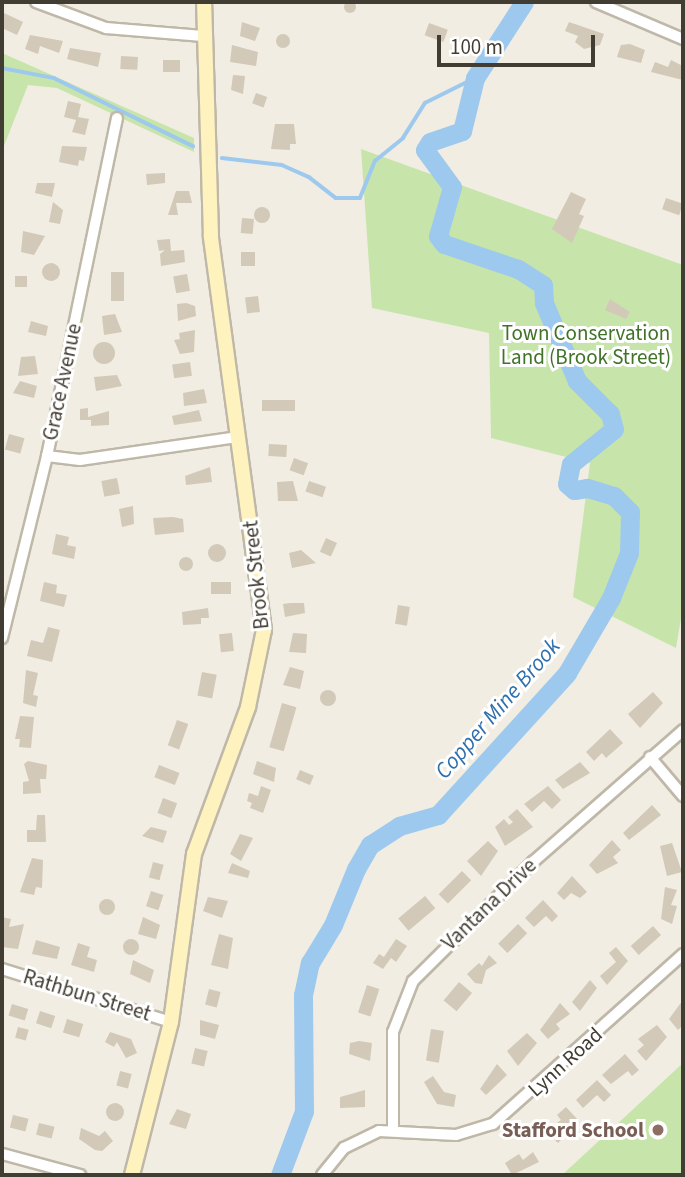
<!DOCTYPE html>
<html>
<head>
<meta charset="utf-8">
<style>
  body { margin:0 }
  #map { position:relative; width:685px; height:1177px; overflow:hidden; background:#f1ede2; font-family:"Source Sans 3",sans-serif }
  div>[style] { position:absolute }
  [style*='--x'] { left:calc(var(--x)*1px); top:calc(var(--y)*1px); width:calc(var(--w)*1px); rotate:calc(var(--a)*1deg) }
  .green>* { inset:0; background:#c7e5ab }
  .stream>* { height:3.5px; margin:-1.75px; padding:0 1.75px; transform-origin:1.75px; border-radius:1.75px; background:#9ec9ee }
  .river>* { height:19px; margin:-9.5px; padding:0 9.5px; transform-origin:9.5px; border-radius:9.5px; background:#9ec9ee }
  .building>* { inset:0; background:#d2c9b8; transform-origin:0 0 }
  .round { border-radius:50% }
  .roads { filter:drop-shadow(2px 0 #bfb8a8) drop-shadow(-2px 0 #bfb8a8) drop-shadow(0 2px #bfb8a8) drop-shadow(0 -2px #bfb8a8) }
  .street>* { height:10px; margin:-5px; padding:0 5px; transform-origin:5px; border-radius:5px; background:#fff }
  .secondary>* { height:14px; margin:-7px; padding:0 7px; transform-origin:7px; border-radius:7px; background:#fef2bf }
  .dots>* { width:19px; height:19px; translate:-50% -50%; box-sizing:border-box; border:4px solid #fff; border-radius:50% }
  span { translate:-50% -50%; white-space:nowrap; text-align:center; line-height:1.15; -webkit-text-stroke:6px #fff; paint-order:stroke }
  .park-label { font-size:21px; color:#407228 }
  .street-label { font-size:21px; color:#423d33 }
  .education-label { font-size:21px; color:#785e54; font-weight:700 }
  .right { translate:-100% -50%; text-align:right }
  .water-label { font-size:23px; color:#2f6fab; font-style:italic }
  .frame { position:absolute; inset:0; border:4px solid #423d33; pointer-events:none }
  .scale { position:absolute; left:437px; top:35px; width:158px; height:32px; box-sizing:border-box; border:4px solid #423d33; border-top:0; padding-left:9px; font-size:21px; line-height:24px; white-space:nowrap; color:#423d33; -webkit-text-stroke:5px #fff; paint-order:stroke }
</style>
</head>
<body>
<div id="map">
  <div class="green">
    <div style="clip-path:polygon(2px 53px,194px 138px,194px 152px,57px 88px,28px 85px,2px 151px)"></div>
    <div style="clip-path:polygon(361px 149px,683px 265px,683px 607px,676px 648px,573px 597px,590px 463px,491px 438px,489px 333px,372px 308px)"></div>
    <div style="clip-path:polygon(683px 1063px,683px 1175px,562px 1175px)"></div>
  </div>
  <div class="stream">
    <div style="--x:2;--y:68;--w:53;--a:10.9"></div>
    <div style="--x:54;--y:78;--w:155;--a:26.1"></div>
    <div style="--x:222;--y:158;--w:60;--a:6.7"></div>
    <div style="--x:282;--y:165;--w:30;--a:24"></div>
    <div style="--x:309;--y:177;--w:34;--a:38"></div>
    <div style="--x:336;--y:198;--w:24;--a:0"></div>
    <div style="--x:360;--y:198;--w:40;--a:-68"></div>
    <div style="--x:375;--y:161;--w:36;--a:-39"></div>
    <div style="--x:403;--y:138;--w:41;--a:-57.8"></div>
    <div style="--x:425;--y:103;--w:56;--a:-26.6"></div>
  </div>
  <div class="river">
    <div style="--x:280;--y:1175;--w:68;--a:-69.4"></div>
    <div style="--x:304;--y:1111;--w:116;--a:-90.5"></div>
    <div style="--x:303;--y:995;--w:33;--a:-78"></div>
    <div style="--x:310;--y:963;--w:44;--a:-58.8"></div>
    <div style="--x:333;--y:925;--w:61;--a:-67.7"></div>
    <div style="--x:356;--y:869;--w:28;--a:-60"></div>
    <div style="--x:370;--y:845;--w:35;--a:-33"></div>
    <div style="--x:399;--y:826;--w:41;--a:-15.8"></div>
    <div style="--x:438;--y:815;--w:192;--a:-47.7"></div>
    <div style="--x:567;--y:673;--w:87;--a:-59.6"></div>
    <div style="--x:611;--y:598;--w:48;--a:-68.2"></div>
    <div style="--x:629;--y:553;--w:41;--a:-88.6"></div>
    <div style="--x:630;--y:512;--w:23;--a:-135"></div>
    <div style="--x:614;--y:496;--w:28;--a:-163"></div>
    <div style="--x:587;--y:488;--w:13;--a:171"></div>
    <div style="--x:574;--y:490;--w:9;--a:-139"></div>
    <div style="--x:567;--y:484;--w:20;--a:-79"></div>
    <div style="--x:571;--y:464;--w:55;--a:-39.1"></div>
    <div style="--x:614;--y:429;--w:16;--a:-105"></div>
    <div style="--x:610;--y:414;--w:47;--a:-135"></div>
    <div style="--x:577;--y:381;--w:85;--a:-112.9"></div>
    <div style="--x:544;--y:303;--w:18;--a:-93"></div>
    <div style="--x:543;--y:285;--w:30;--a:-147"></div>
    <div style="--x:518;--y:269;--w:78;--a:-161.3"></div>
    <div style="--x:444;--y:244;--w:10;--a:-127"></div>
    <div style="--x:438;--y:236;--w:51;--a:-74.1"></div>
    <div style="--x:452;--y:187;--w:46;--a:-126.1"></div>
    <div style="--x:425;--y:150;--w:9;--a:-58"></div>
    <div style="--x:430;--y:142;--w:34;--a:-19"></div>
    <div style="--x:462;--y:131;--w:55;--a:-76.2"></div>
    <div style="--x:475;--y:78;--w:90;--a:-57.2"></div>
  </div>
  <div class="building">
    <div class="round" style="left:344px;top:1px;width:12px;height:12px"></div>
    <div style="clip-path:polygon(4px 13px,23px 22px,17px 35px,2px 28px)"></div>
    <div style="clip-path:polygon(242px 22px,260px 28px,255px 41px,240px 36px)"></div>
    <div style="clip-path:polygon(569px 22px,604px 34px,600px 45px,584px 49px,575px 42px,578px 36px,565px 31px)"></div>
    <div style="left:429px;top:23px;width:20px;height:13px;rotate:20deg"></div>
    <div class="round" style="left:276px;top:34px;width:14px;height:14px"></div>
    <div style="clip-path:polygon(30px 35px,63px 41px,59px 53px,40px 46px,38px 54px,25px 49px)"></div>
    <div style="clip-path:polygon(630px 44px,645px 50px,641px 63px,617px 57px,621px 45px)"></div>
    <div style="clip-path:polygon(232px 45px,258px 52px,256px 66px,230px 62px)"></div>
    <div style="clip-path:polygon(70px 48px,101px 53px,98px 67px,67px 59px)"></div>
    <div style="left:121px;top:56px;width:17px;height:13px;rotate:3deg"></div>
    <div style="left:163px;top:60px;width:17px;height:12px"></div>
    <div style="clip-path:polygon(671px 60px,683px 66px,683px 80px,651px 72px,655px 62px,668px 67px)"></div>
    <div style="clip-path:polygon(233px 75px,245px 76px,243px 94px,231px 90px)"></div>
    <div style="left:256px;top:93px;width:12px;height:11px;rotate:20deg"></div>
    <div style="clip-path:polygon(68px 101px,81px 104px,78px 117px,89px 119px,85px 135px,72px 132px,76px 120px,64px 117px)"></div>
    <div style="clip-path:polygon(275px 124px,294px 124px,296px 144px,290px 144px,290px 150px,271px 149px)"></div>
    <div style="clip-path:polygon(62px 146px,87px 147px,84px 161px,79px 160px,78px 166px,59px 162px)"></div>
    <div style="clip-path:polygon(165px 173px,165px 183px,147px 185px,146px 174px)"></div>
    <div style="clip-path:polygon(37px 183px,55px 183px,52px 197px,35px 193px)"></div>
    <div style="clip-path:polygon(176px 191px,189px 191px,192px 203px,176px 203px,178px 215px,168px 215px)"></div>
    <div style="clip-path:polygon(571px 192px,586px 199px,579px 214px,584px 216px,572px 243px,552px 229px)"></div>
    <div style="left:666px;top:198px;width:18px;height:12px;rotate:19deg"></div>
    <div style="clip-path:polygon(53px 202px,63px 210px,60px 224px,49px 222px)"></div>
    <div class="round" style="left:254px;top:207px;width:16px;height:16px"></div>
    <div style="left:242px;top:218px;width:12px;height:15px;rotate:5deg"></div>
    <div style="clip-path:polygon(23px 231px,45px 236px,34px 255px,21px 252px)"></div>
    <div style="clip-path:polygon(170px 239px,171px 251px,184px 250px,185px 262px,161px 266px,160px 254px,165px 250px,159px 251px,157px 240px)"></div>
    <div style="left:241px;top:252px;width:14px;height:14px"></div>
    <div class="round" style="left:42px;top:263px;width:18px;height:18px"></div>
    <div style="left:111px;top:272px;width:13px;height:29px"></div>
    <div style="left:187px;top:274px;width:17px;height:14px;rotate:80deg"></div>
    <div style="left:15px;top:276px;width:12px;height:11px"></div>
    <div style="left:258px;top:296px;width:16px;height:13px;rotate:83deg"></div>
    <div style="clip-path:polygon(610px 299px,630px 312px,626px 319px,605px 310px)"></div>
    <div style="clip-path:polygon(186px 303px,195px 306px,196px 316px,178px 321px,177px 304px)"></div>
    <div style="clip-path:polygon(115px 314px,122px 332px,104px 335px,102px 316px)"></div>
    <div style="clip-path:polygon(31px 321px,48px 326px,46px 336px,28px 332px)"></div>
    <div style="clip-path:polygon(195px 330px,194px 352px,180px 354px,174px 340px,180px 339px,179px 333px)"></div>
    <div class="round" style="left:93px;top:342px;width:22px;height:22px"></div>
    <div style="clip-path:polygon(35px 356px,38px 374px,18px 376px,21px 357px)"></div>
    <div style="left:190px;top:362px;width:14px;height:18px;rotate:82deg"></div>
    <div style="clip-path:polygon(117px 375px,122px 386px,96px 391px,94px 377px)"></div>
    <div style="clip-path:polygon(20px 381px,37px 386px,34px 398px,13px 393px)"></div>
    <div style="clip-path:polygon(204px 389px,207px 403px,184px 406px,183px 393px)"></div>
    <div style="left:262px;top:400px;width:33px;height:11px"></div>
    <div style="clip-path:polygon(88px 408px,88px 417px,109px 411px,109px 425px,91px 426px,91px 420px,80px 420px,80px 409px)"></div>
    <div style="clip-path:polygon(199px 410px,202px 421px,174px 425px,172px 416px)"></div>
    <div style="left:9px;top:434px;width:16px;height:16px;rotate:15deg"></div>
    <div style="left:269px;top:444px;width:18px;height:12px;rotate:3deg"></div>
    <div style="left:294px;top:458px;width:15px;height:13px;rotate:20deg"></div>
    <div style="clip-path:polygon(210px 467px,212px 482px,186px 485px,185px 476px)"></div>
    <div style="left:117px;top:478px;width:16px;height:16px;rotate:79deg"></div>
    <div style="clip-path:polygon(293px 481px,298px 501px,278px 501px,277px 482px)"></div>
    <div style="left:309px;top:481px;width:18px;height:11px;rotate:19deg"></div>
    <div style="clip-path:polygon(133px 506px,134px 524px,122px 527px,119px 509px)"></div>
    <div style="clip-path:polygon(173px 517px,183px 519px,184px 532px,155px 535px,153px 518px)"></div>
    <div style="clip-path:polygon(56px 534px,69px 537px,67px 545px,76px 547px,74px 559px,52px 554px)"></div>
    <div style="left:326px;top:538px;width:12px;height:15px;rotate:24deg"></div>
    <div class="round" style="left:208px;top:544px;width:18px;height:18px"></div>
    <div style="clip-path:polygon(301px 550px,316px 563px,292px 568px,289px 553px)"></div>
    <div class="round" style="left:179px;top:557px;width:14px;height:14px"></div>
    <div style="clip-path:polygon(44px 582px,57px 585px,56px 593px,67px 595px,64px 607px,40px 601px)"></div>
    <div style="left:231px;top:582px;width:12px;height:20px;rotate:90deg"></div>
    <div style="clip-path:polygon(290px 603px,304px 603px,305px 613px,285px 617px,283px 604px)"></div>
    <div style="left:398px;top:605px;width:12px;height:19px;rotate:9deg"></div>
    <div style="clip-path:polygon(208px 608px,209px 618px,201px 618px,201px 624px,183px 625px,182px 612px)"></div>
    <div style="clip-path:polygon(48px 627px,60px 630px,52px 662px,27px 656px,31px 640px,43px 643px)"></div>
    <div style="left:232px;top:633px;width:18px;height:13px;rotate:84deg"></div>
    <div style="clip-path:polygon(293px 633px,307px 634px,306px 653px,289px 652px)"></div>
    <div style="clip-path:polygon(290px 667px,304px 671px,300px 689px,283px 685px)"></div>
    <div style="clip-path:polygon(26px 670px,38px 673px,33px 695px,38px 696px,36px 707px,23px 703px)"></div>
    <div style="left:202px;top:672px;width:15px;height:24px;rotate:11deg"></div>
    <div class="round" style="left:320px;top:690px;width:16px;height:16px"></div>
    <div style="clip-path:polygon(653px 692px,663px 703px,640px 728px,628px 714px)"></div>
    <div style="left:282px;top:703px;width:15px;height:46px;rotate:16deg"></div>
    <div style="clip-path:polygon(20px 716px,34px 717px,31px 748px,19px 747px,20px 739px,15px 739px)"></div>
    <div style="left:177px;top:720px;width:12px;height:27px;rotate:20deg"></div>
    <div style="clip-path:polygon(610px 729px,623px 743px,606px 758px,602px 753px,594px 761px,586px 752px)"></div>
    <div style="clip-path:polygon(28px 761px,47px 765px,46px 779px,40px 779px,41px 793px,23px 794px,23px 782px,29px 781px,24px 764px)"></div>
    <div style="clip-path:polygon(257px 761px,276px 768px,274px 782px,253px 774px)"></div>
    <div style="clip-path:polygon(580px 762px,590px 773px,563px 789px,555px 780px)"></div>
    <div style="left:159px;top:765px;width:22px;height:13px;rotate:21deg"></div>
    <div style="left:300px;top:770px;width:15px;height:10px;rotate:23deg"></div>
    <div style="clip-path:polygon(261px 786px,271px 790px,263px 813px,250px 808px,252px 803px,247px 801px,249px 793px,258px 796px)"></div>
    <div style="clip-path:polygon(548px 786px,561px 800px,552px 809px,544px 801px,532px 812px,524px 804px)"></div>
    <div style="left:163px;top:798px;width:15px;height:16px;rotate:20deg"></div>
    <div style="clip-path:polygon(652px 805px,661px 815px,629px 840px,623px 833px)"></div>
    <div style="clip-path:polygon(517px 809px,533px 827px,505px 846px,495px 827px,504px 819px,509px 825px,513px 822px,508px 817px)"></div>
    <div style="clip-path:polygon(37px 815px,45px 815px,46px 842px,27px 842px,27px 830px,36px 830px)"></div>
    <div style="clip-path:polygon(151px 827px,167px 831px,163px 843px,142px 836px)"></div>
    <div style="clip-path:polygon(240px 834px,253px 838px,241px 861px,230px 854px)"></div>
    <div style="clip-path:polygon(612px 840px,621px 850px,613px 857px,618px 863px,597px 874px,589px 865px)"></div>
    <div style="clip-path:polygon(488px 841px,498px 851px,481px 876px,467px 861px)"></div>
    <div style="clip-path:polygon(672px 843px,682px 872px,667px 876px,660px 846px)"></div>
    <div style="clip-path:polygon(32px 858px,43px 860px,42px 888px,36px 887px,34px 895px,20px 892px)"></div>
    <div style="left:153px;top:862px;width:11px;height:16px;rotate:15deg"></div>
    <div style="clip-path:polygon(232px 863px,250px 871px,248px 878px,228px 873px)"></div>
    <div style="left:462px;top:871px;width:13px;height:33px;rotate:45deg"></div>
    <div style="clip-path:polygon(572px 876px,587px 892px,580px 898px,571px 893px,564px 900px,557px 893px)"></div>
    <div style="clip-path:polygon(665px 887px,677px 890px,671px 905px,677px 906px,672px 924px,661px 919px)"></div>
    <div style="left:151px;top:891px;width:13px;height:16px;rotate:18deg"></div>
    <div style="left:425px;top:896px;width:16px;height:35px;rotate:50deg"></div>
    <div style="clip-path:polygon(208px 897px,228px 901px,222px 918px,203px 911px)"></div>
    <div class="round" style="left:99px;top:899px;width:16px;height:16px"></div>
    <div style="clip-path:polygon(543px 900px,558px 916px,552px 922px,546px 916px,534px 927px,525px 918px)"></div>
    <div style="clip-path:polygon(2px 917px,11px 919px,9px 927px,24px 924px,18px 949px,2px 947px)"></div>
    <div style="clip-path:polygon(143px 917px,160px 925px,156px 939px,138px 934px)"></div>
    <div style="left:518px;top:924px;width:13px;height:28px;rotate:45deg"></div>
    <div style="left:653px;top:926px;width:12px;height:30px;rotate:48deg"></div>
    <div style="clip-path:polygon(219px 934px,233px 938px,228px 969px,211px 965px)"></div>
    <div class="round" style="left:123px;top:939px;width:16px;height:16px"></div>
    <div style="clip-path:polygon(396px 939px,407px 946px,396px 962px,391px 958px,383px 969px,373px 963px,379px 954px,384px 957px)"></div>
    <div style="clip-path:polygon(36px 940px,60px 947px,57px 959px,32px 954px)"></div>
    <div style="clip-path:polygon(78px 943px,90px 947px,87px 957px,97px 960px,94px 972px,71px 965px)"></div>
    <div style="clip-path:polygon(616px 947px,628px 961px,607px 985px,600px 976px,616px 962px,609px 953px)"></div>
    <div style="clip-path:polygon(489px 955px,497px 963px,486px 970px,482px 984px,475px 983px,467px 974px,479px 963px,482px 966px)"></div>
    <div style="clip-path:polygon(133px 960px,154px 970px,150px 983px,130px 974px)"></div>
    <div style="clip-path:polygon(590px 980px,597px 988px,580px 1011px,572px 1002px)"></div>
    <div style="left:459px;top:982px;width:17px;height:24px;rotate:40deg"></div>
    <div style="left:367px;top:985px;width:13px;height:29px;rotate:18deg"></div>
    <div style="left:209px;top:989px;width:12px;height:16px;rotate:14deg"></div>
    <div style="clip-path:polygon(683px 1000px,683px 1025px,678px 1030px,669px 1019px)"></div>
    <div style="clip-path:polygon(560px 1003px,570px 1014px,556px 1024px,560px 1029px,548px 1039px,540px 1030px)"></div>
    <div style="left:12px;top:1004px;width:17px;height:12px;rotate:17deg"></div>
    <div style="left:40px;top:1011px;width:16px;height:13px;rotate:18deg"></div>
    <div style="left:67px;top:1019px;width:17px;height:14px;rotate:17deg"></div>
    <div style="clip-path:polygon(200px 1020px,219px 1025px,215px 1039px,200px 1035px)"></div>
    <div style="clip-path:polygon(657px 1025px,667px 1037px,646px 1061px,637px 1051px,644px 1045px,638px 1039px)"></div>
    <div style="left:18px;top:1027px;width:11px;height:11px;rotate:15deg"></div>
    <div style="left:431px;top:1029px;width:13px;height:32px;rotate:9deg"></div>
    <div style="clip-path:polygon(110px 1032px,131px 1039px,137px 1053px,126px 1058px,117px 1042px,114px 1047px,105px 1042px)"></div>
    <div style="clip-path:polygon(527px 1033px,537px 1043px,518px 1066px,507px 1051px)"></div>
    <div style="clip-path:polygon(359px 1041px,372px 1043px,370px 1061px,349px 1054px,350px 1043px)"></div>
    <div style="left:195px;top:1048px;width:13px;height:16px;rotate:13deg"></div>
    <div style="clip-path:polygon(625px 1054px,639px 1070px,632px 1076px,628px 1071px,611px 1084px,602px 1075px)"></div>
    <div style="clip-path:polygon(497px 1064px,507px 1075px,486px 1095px,480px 1089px)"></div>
    <div style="left:120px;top:1071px;width:12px;height:15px;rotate:14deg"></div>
    <div style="clip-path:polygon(433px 1076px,444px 1092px,456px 1095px,454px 1107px,437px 1104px,424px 1082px)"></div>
    <div style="clip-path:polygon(597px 1080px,611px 1095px,604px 1102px,597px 1095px,583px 1108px,576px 1100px)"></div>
    <div style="clip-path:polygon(365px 1090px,365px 1107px,340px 1108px,340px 1097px)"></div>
    <div class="round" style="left:106px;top:1103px;width:18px;height:18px"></div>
    <div style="clip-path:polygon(566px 1107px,579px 1121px,558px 1143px,546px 1131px,561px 1120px,557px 1115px)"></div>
    <div style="clip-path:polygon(177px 1109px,191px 1114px,186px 1129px,169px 1124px)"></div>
    <div style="left:13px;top:1115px;width:16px;height:13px;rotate:14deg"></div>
    <div style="left:39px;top:1123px;width:16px;height:12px;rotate:14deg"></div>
    <div style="clip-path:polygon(81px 1128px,99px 1136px,105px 1131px,113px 1141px,102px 1151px,95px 1150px,79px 1139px)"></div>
    <div style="clip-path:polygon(533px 1152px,539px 1162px,512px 1175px,505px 1163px,519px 1154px,523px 1160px)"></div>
  </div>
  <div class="roads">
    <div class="street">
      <div style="--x:36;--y:2;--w:75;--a:20.4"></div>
      <div style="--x:106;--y:28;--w:97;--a:4.7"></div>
      <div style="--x:596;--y:2;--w:95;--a:23"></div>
      <div style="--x:47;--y:456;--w:33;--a:7"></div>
      <div style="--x:80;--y:460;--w:160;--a:-8.3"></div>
      <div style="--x:2;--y:638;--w:187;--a:-76.1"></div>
      <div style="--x:47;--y:456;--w:345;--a:-78.3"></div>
      <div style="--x:650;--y:757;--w:51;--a:49.8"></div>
      <div style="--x:2;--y:969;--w:177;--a:17.4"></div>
      <div style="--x:393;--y:1129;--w:97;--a:-90"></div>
      <div style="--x:393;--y:1032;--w:55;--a:-68.6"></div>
      <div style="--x:413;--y:981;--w:169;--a:-44.8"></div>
      <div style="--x:533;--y:862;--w:200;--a:-41.3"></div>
      <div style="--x:2;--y:1154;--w:81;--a:15.1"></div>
      <div style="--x:322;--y:1175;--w:35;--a:-51"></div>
      <div style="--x:344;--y:1148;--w:39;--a:-26"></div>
      <div style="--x:379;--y:1131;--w:77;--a:3"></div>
      <div style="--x:456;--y:1135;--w:39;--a:-17"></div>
      <div style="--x:493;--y:1124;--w:255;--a:-41.8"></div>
    </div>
    <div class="secondary">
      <div style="--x:132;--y:1175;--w:158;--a:-75.7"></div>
      <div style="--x:171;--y:1022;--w:170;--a:-82.2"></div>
      <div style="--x:194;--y:854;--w:157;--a:-69.8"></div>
      <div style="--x:248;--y:707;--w:79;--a:-78.3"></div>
      <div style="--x:264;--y:630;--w:398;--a:-97.7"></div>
      <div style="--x:211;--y:236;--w:234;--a:-91.7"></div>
    </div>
  </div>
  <div class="dots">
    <div style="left:658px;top:1130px;background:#8d6e63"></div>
  </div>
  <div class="park-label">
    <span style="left:586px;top:345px">Town Conservation<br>Land (Brook Street)</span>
  </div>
  <div class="street-label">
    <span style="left:62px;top:382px;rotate:-78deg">Grace Avenue</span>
    <span style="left:256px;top:575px;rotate:-96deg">Brook Street</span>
    <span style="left:489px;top:904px;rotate:-44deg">Vantana Drive</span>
    <span style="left:87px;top:995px;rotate:17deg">Rathbun Street</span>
    <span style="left:565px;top:1062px;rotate:-42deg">Lynn Road</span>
  </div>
  <div class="education-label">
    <span class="right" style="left:644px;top:1130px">Stafford School</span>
  </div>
  <div class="water-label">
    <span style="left:498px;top:709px;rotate:-49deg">Copper Mine Brook</span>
  </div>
  <div class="frame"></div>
  <div class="scale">100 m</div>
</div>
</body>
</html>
